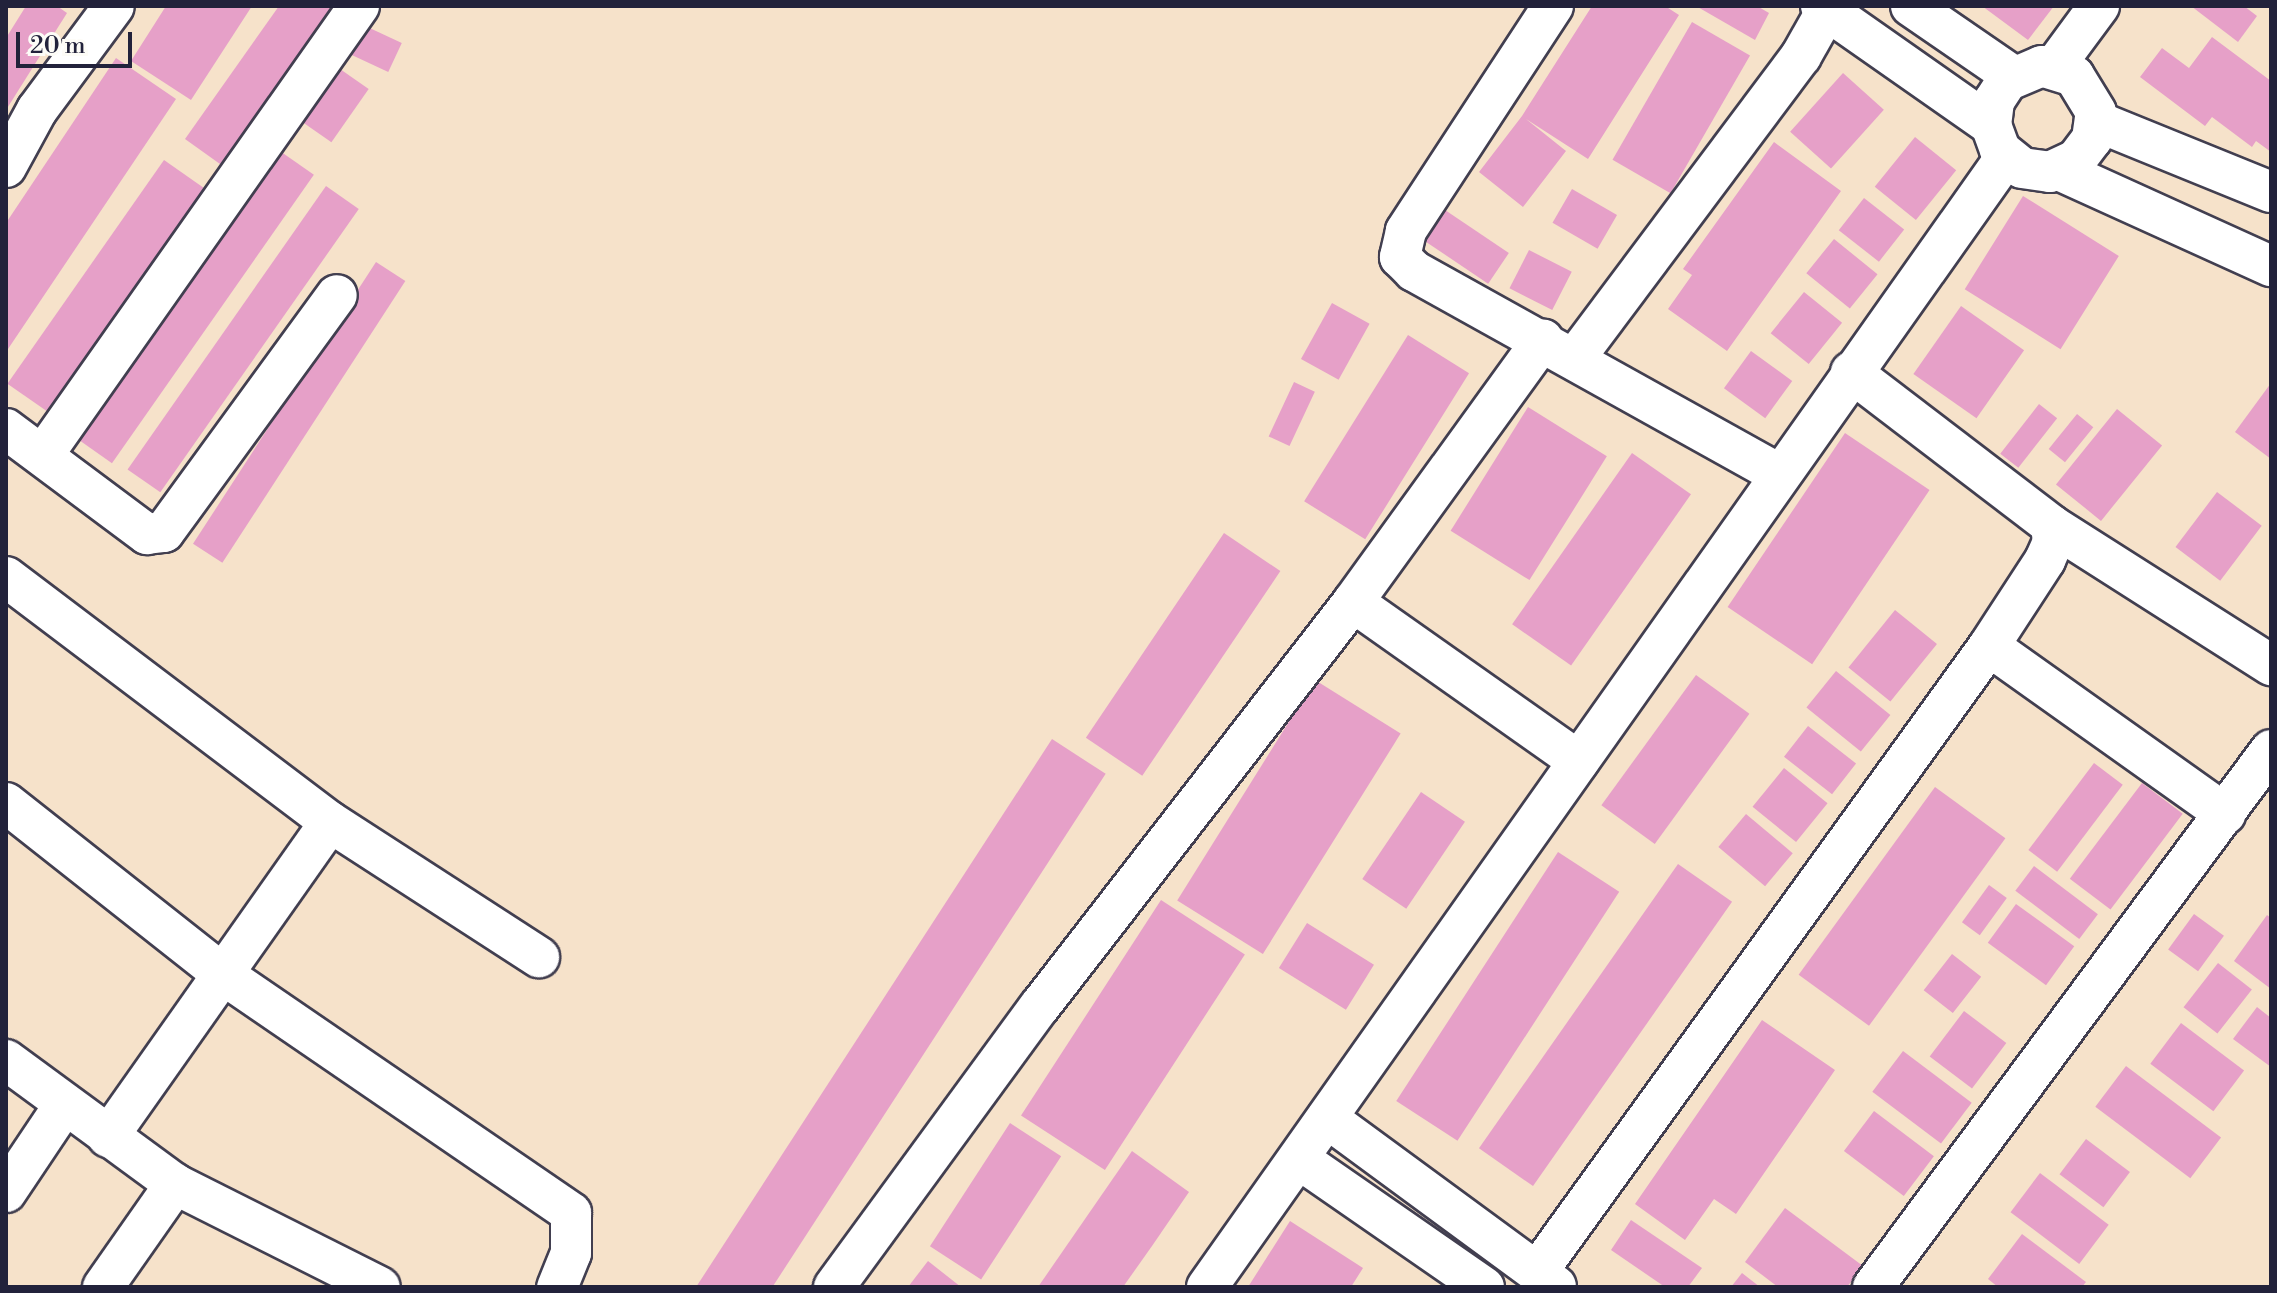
<!DOCTYPE html>
<html>
<head>
<meta charset="utf-8">
<style>
  body { margin:0 }
  #map { position:relative; width:2277px; height:1293px; overflow:hidden; background:#f6e2ca; font-family:"Libre Bodoni",serif }
  div>[style] { position:absolute }
  [style*='--x'] { left:calc(var(--x)*1px); top:calc(var(--y)*1px); width:calc(var(--w)*1px); rotate:calc(var(--a)*1deg) }
  .building>* { inset:0; background:#e6a0c8; transform-origin:0 0 }
  .roads { filter:drop-shadow(2px 0 #423f50) drop-shadow(-2px 0 #423f50) drop-shadow(0 2px #423f50) drop-shadow(0 -2px #423f50) }
  .street>* { height:40px; margin:-20px; padding:0 20px; transform-origin:20px; border-radius:20px; background:#fff }
  span { translate:-50% -50%; white-space:nowrap; text-align:center; line-height:1.15; -webkit-text-stroke:8px #fdfcf7; paint-order:stroke }
  .frame { position:absolute; inset:0; border:8px solid #22223b; pointer-events:none }
  .scale { position:absolute; left:16px; top:32px; width:116px; height:36px; box-sizing:border-box; border:4px solid #22223b; border-top:0; padding-left:10px; font-size:24px; line-height:28px; white-space:nowrap; color:#22223b; -webkit-text-stroke:6px #fdfcf7; paint-order:stroke }
</style>
</head>
<body>
<div id="map">
  <div class="building">
    <div style="clip-path:polygon(26px 6px,57px 6px,67px 13px,6px 110px,6px 38px)"></div>
    <div style="clip-path:polygon(166px 6px,252px 6px,191px 100px,131px 61px)"></div>
    <div style="clip-path:polygon(279px 6px,343px 6px,227px 169px,185px 139px)"></div>
    <div style="clip-path:polygon(1592px 6px,1665px 6px,1679px 15px,1588px 159px,1526px 119px,1566px 151px,1523px 207px,1479px 172px,1522px 116px)"></div>
    <div style="clip-path:polygon(1696px 6px,1757px 6px,1769px 13px,1755px 40px)"></div>
    <div style="clip-path:polygon(1982px 6px,2054px 6px,2028px 40px)"></div>
    <div style="clip-path:polygon(2191px 6px,2244px 6px,2257px 16px,2238px 42px)"></div>
    <div style="left:1692px;top:22px;width:67px;height:159px;rotate:30deg"></div>
    <div style="left:361px;top:24px;width:45px;height:32px;rotate:25deg"></div>
    <div style="clip-path:polygon(2212px 37px,2271px 81px,2271px 152px,2256px 141px,2252px 147px,2212px 117px,2205px 126px,2140px 77px,2162px 48px,2189px 68px)"></div>
    <div style="clip-path:polygon(116px 58px,176px 99px,6px 352px,6px 223px)"></div>
    <div style="left:340px;top:69px;width:35px;height:65px;rotate:35deg"></div>
    <div style="left:1843px;top:73px;width:55px;height:79px;rotate:42deg"></div>
    <div style="left:1915px;top:137px;width:53px;height:64px;rotate:39deg"></div>
    <div style="clip-path:polygon(1774px 142px,1841px 191px,1727px 351px,1668px 309px,1692px 275px,1683px 269px)"></div>
    <div style="left:277px;top:149px;width:45px;height:352px;rotate:35deg"></div>
    <div style="left:164px;top:160px;width:54px;height:273px;rotate:35deg"></div>
    <div style="left:326px;top:186px;width:40px;height:346px;rotate:35deg"></div>
    <div style="left:1572px;top:189px;width:52px;height:39px;rotate:30deg"></div>
    <div style="left:2023px;top:196px;width:113px;height:110px;rotate:32deg"></div>
    <div style="left:1864px;top:198px;width:51px;height:41px;rotate:38deg"></div>
    <div style="left:1445px;top:210px;width:77px;height:37px;rotate:34deg"></div>
    <div style="left:1834px;top:239px;width:56px;height:44px;rotate:39deg"></div>
    <div style="left:1529px;top:250px;width:48px;height:43px;rotate:27deg"></div>
    <div style="left:376px;top:262px;width:35px;height:336px;rotate:33deg"></div>
    <div style="left:1804px;top:292px;width:49px;height:53px;rotate:39deg"></div>
    <div style="left:1332px;top:303px;width:43px;height:64px;rotate:29deg"></div>
    <div style="left:1961px;top:306px;width:77px;height:83px;rotate:35deg"></div>
    <div style="left:1408px;top:335px;width:72px;height:196px;rotate:32deg"></div>
    <div style="left:1751px;top:351px;width:51px;height:46px;rotate:36deg"></div>
    <div style="left:1294px;top:382px;width:23px;height:60px;rotate:25deg"></div>
    <div style="clip-path:polygon(2271px 383px,2271px 459px,2235px 432px)"></div>
    <div style="left:2039px;top:404px;width:23px;height:63px;rotate:38deg"></div>
    <div style="left:1528px;top:407px;width:93px;height:146px;rotate:32deg"></div>
    <div style="left:2117px;top:409px;width:58px;height:97px;rotate:39deg"></div>
    <div style="left:2077px;top:414px;width:21px;height:45px;rotate:39deg"></div>
    <div style="left:1845px;top:433px;width:102px;height:210px;rotate:34deg"></div>
    <div style="left:1632px;top:453px;width:72px;height:209px;rotate:35deg"></div>
    <div style="left:2217px;top:492px;width:56px;height:69px;rotate:37deg"></div>
    <div style="left:1224px;top:533px;width:68px;height:247px;rotate:34deg"></div>
    <div style="left:1895px;top:610px;width:54px;height:74px;rotate:39deg"></div>
    <div style="left:1836px;top:671px;width:70px;height:47px;rotate:39deg"></div>
    <div style="left:1696px;top:675px;width:66px;height:161px;rotate:36deg"></div>
    <div style="left:1315px;top:680px;width:101px;height:260px;rotate:32deg"></div>
    <div style="left:1808px;top:726px;width:61px;height:39px;rotate:38deg"></div>
    <div style="left:1052px;top:739px;width:64px;height:655px;rotate:33deg"></div>
    <div style="left:2094px;top:763px;width:36px;height:109px;rotate:37deg"></div>
    <div style="left:1784px;top:768px;width:56px;height:50px;rotate:39deg"></div>
    <div style="left:2142px;top:783px;width:51px;height:120px;rotate:37deg"></div>
    <div style="left:1935px;top:787px;width:87px;height:232px;rotate:36deg"></div>
    <div style="left:1421px;top:792px;width:53px;height:105px;rotate:34deg"></div>
    <div style="left:1746px;top:814px;width:61px;height:43px;rotate:40deg"></div>
    <div style="left:1558px;top:852px;width:73px;height:297px;rotate:33deg"></div>
    <div style="left:1678px;top:864px;width:66px;height:347px;rotate:35deg"></div>
    <div style="left:2034px;top:866px;width:80px;height:31px;rotate:37deg"></div>
    <div style="left:1989px;top:885px;width:22px;height:46px;rotate:36deg"></div>
    <div style="left:1161px;top:900px;width:100px;height:257px;rotate:33deg"></div>
    <div style="left:2016px;top:904px;width:72px;height:48px;rotate:36deg"></div>
    <div style="left:2194px;top:914px;width:37px;height:44px;rotate:36deg"></div>
    <div style="clip-path:polygon(2267px 915px,2271px 918px,2271px 989px,2234px 961px)"></div>
    <div style="left:1307px;top:923px;width:79px;height:53px;rotate:32deg"></div>
    <div style="left:1952px;top:954px;width:37px;height:46px;rotate:38deg"></div>
    <div style="left:2218px;top:963px;width:43px;height:56px;rotate:38deg"></div>
    <div style="clip-path:polygon(2257px 1007px,2271px 1018px,2271px 1067px,2233px 1039px)"></div>
    <div style="left:1964px;top:1011px;width:53px;height:57px;rotate:37deg"></div>
    <div style="clip-path:polygon(1762px 1020px,1835px 1070px,1736px 1214px,1714px 1199px,1685px 1240px,1635px 1204px)"></div>
    <div style="left:2181px;top:1023px;width:79px;height:51px;rotate:37deg"></div>
    <div style="left:1903px;top:1051px;width:86px;height:51px;rotate:37deg"></div>
    <div style="left:2126px;top:1066px;width:119px;height:51px;rotate:37deg"></div>
    <div style="left:1874px;top:1111px;width:75px;height:50px;rotate:37deg"></div>
    <div style="left:1010px;top:1123px;width:61px;height:147px;rotate:33deg"></div>
    <div style="left:2086px;top:1139px;width:55px;height:44px;rotate:37deg"></div>
    <div style="clip-path:polygon(1132px 1151px,1189px 1192px,1152px 1246px,1123px 1287px,1038px 1287px)"></div>
    <div style="left:2040px;top:1173px;width:86px;height:49px;rotate:37deg"></div>
    <div style="clip-path:polygon(1785px 1208px,1863px 1266px,1847px 1287px,1778px 1287px,1745px 1262px)"></div>
    <div style="clip-path:polygon(1631px 1220px,1702px 1268px,1688px 1287px,1665px 1287px,1611px 1250px)"></div>
    <div style="clip-path:polygon(1290px 1221px,1363px 1268px,1351px 1287px,1248px 1287px)"></div>
    <div style="clip-path:polygon(2022px 1234px,2086px 1282px,2082px 1287px,1998px 1287px,1988px 1279px)"></div>
    <div style="clip-path:polygon(928px 1261px,961px 1287px,908px 1287px)"></div>
    <div style="clip-path:polygon(1742px 1273px,1760px 1287px,1731px 1287px)"></div>
  </div>
  <div class="roads">
    <div class="street">
      <div style="--x:1553;--y:6;--w:269;--a:123.2"></div>
      <div style="--x:1406;--y:231;--w:27;--a:103"></div>
      <div style="--x:1400;--y:257;--w:20;--a:45"></div>
      <div style="--x:1414;--y:271;--w:418;--a:29.1"></div>
      <div style="--x:1821;--y:6;--w:208;--a:35"></div>
      <div style="--x:1991;--y:125;--w:27;--a:70"></div>
      <div style="--x:2000;--y:150;--w:28;--a:39"></div>
      <div style="--x:2022;--y:168;--w:28;--a:8"></div>
      <div style="--x:2050;--y:172;--w:29;--a:-25"></div>
      <div style="--x:2076;--y:160;--w:26;--a:-53"></div>
      <div style="--x:2092;--y:139;--w:27;--a:-82"></div>
      <div style="--x:2096;--y:112;--w:42;--a:-121.4"></div>
      <div style="--x:2074;--y:76;--w:34;--a:-163"></div>
      <div style="--x:2042;--y:66;--w:38;--a:157"></div>
      <div style="--x:2007;--y:81;--w:24;--a:123"></div>
      <div style="--x:1994;--y:101;--w:24;--a:97"></div>
      <div style="--x:1911;--y:6;--w:124;--a:34.5"></div>
      <div style="--x:2054;--y:67;--w:76;--a:-53.6"></div>
      <div style="--x:2096;--y:121;--w:189;--a:22.1"></div>
      <div style="--x:6;--y:167;--w:65;--a:-61.5"></div>
      <div style="--x:37;--y:110;--w:129;--a:-53.5"></div>
      <div style="--x:2059;--y:170;--w:233;--a:24.4"></div>
      <div style="--x:1575;--y:358;--w:377;--a:-53.2"></div>
      <div style="--x:1801;--y:56;--w:53;--a:-60.5"></div>
      <div style="--x:1851;--y:372;--w:252;--a:37.4"></div>
      <div style="--x:2051;--y:525;--w:261;--a:32.5"></div>
      <div style="--x:6;--y:429;--w:176;--a:36.7"></div>
      <div style="--x:147;--y:534;--w:17;--a:-7"></div>
      <div style="--x:164;--y:532;--w:293;--a:-53.9"></div>
      <div style="--x:43;--y:455;--w:549;--a:-54.86"></div>
      <div style="--x:6;--y:577;--w:406;--a:37.1"></div>
      <div style="--x:330;--y:822;--w:249;--a:32.9"></div>
      <div style="--x:1353;--y:602;--w:276;--a:35.2"></div>
      <div style="--x:1989;--y:646;--w:290;--a:35.4"></div>
      <div style="--x:6;--y:803;--w:274;--a:38.3"></div>
      <div style="--x:221;--y:973;--w:424;--a:34.4"></div>
      <div style="--x:571;--y:1213;--w:40;--a:90"></div>
      <div style="--x:571;--y:1253;--w:37;--a:112"></div>
      <div style="--x:6;--y:1060;--w:210;--a:36.3"></div>
      <div style="--x:175;--y:1184;--w:229;--a:26.7"></div>
      <div style="--x:1327;--y:1118;--w:284;--a:36.3"></div>
      <div style="--x:108;--y:1137;--w:385;--a:-54.8"></div>
      <div style="--x:1299;--y:1159;--w:225;--a:34.7"></div>
      <div style="--x:6;--y:1192;--w:102;--a:-56.2"></div>
      <div style="--x:1537;--y:1272;--w:772;--a:-54.17"></div>
      <div style="--x:1989;--y:646;--w:103;--a:-56.9"></div>
      <div style="--x:2045;--y:560;--w:20;--a:-66"></div>
      <div style="--x:2053;--y:542;--w:17;--a:-97"></div>
      <div style="--x:103;--y:1287;--w:126;--a:-55"></div>
      <div style="--x:834;--y:1287;--w:348;--a:-53.8"></div>
      <div style="--x:1040;--y:1006;--w:511;--a:-52.23"></div>
      <div style="--x:1353;--y:602;--w:324;--a:-54.1"></div>
      <div style="--x:1207;--y:1287;--w:1384;--a:-54.74"></div>
      <div style="--x:1873;--y:1287;--w:668;--a:-53.46"></div>
    </div>
  </div>
  <div class="frame"></div>
  <div class="scale">20 m</div>
</div>
</body>
</html>
